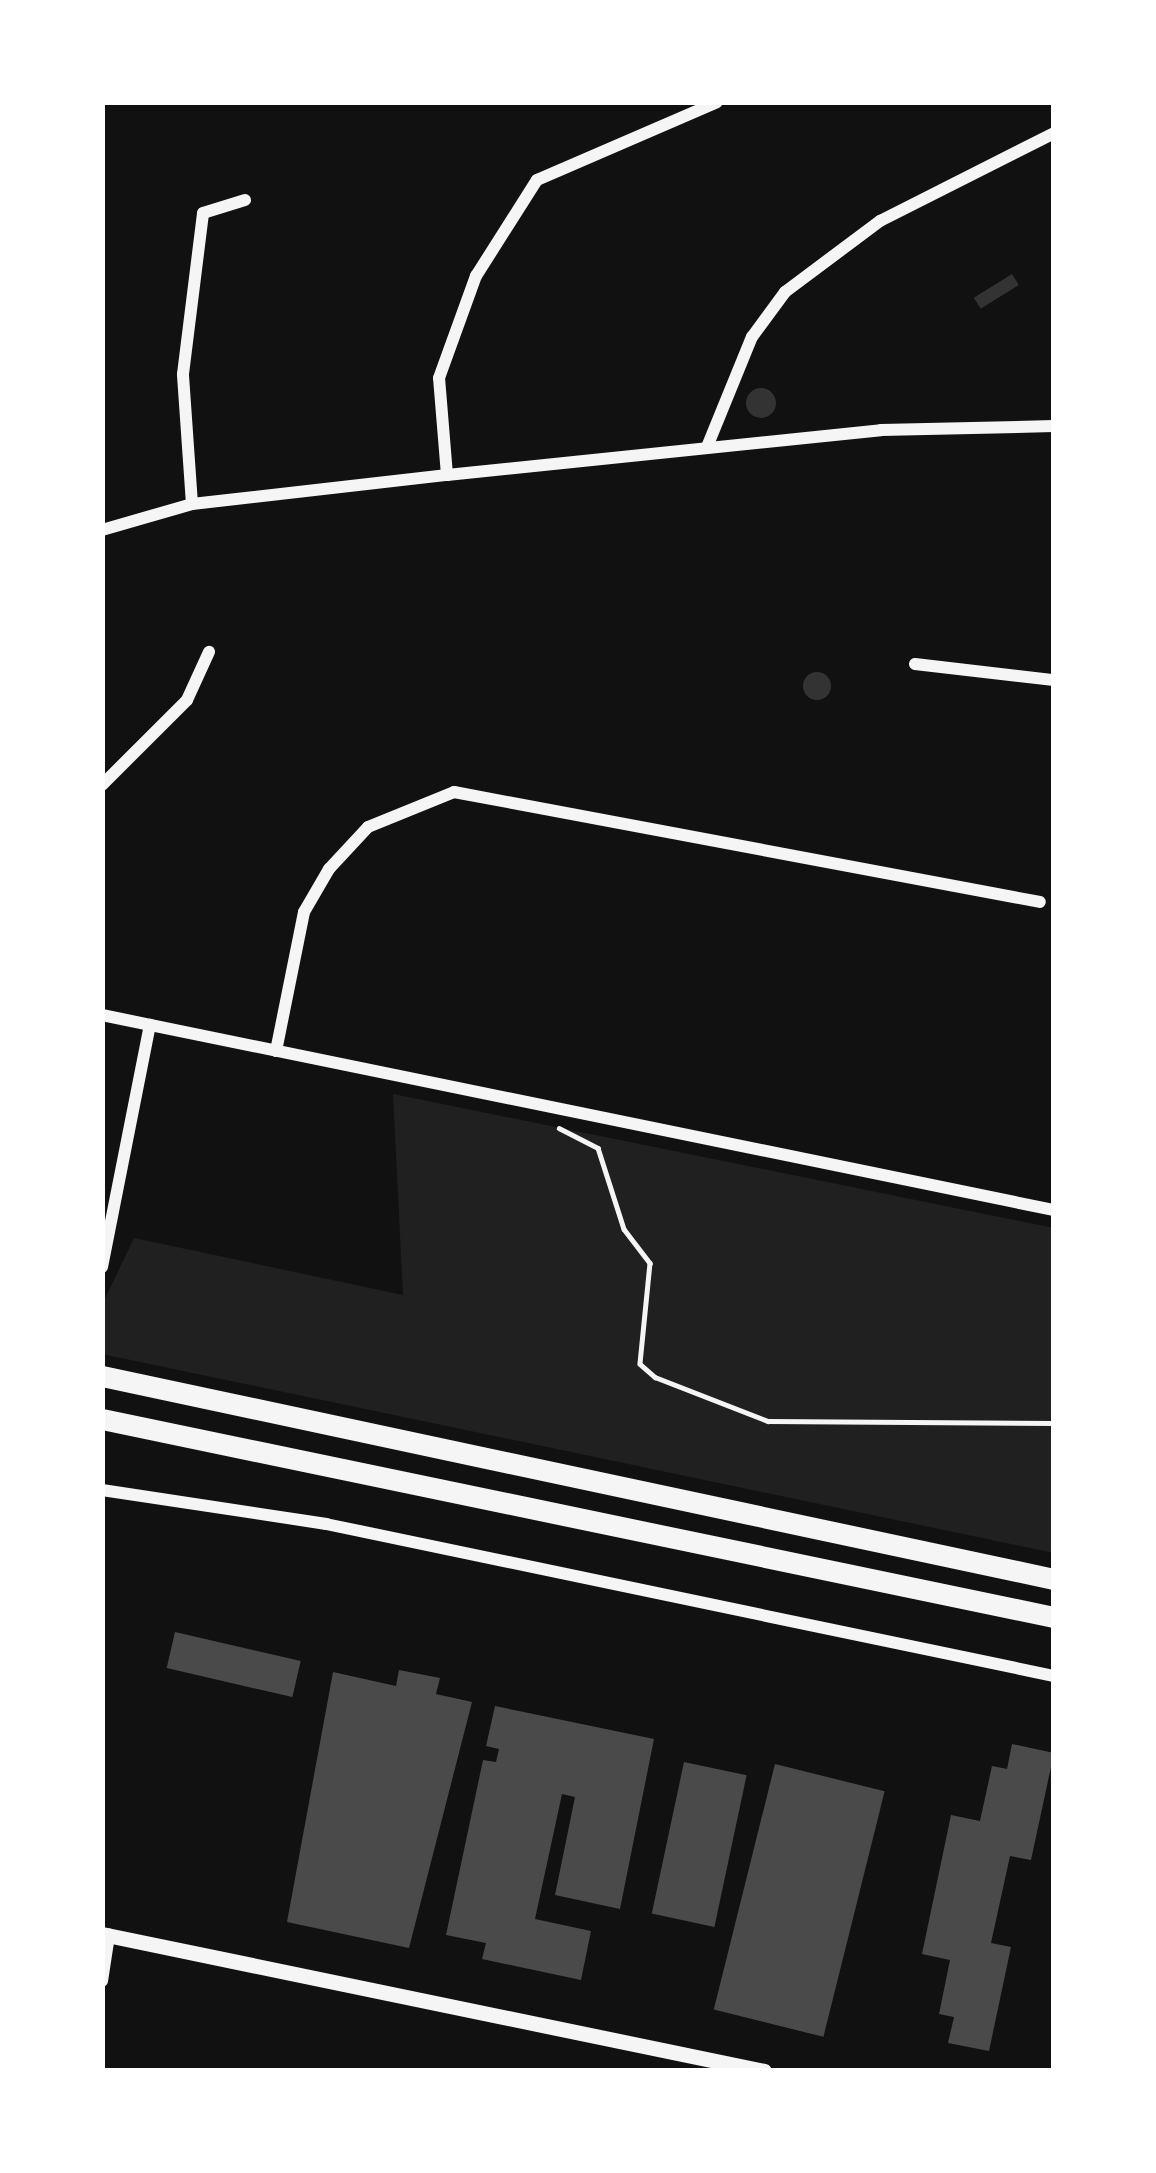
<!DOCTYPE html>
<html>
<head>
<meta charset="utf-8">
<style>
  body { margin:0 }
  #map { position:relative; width:1156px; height:2173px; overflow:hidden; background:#111; font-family:Manrope,sans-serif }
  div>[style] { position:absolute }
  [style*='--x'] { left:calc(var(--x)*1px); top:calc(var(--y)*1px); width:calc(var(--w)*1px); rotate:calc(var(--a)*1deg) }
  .green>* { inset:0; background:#202020 }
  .water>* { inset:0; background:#333; transform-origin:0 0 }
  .round { border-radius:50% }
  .building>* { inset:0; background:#4a4a4a; transform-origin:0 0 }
  .path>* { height:4.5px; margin:-2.25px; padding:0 2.25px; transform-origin:2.25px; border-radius:2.25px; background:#f5f5f5 }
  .minor>* { height:12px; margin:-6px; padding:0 6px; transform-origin:6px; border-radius:6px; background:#f5f5f5 }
  .tertiary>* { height:15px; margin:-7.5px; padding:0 7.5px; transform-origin:7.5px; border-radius:7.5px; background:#f5f5f5 }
  .motorway>* { height:21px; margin:-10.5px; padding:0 10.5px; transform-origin:10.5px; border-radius:10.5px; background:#f5f5f5 }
  span { translate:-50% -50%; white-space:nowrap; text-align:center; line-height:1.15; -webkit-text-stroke:10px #fff; paint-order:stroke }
  .frame { position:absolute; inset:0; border:105px solid #fff; pointer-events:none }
</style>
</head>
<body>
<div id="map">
  <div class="green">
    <div style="clip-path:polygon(393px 1094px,1054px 1228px,1054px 1553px,102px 1354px,102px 1305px,134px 1238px,403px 1295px)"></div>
  </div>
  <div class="water">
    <div style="left:1012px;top:274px;width:13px;height:45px;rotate:58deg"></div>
    <div class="round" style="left:746px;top:388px;width:30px;height:30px"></div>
    <div class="round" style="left:803px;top:672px;width:28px;height:28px"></div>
  </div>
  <div class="building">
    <div style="left:175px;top:1632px;width:129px;height:37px;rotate:13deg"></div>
    <div style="clip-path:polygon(399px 1670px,440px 1678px,436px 1694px,472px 1702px,409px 1948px,287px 1922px,333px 1672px,396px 1686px)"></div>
    <div style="clip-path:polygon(495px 1706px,654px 1739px,620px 1909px,555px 1895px,575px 1797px,562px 1794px,535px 1919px,591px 1931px,581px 1980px,482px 1959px,486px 1943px,446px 1935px,483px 1760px,496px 1762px,499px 1749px,486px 1746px)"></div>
    <div style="clip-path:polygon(1012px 1744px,1054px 1753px,1031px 1860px,1010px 1856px,991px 1943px,1011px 1947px,989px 2051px,948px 2043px,954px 2017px,939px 2014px,950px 1960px,922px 1954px,951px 1815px,980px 1821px,992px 1766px,1007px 1769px)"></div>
    <div style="left:684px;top:1762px;width:64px;height:155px;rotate:12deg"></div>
    <div style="left:775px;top:1764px;width:113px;height:253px;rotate:14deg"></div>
  </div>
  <div class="path">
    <div style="--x:559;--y:1128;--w:44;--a:27.1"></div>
    <div style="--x:598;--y:1148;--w:85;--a:72.2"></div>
    <div style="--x:624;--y:1229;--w:43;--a:52.6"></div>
    <div style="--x:650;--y:1263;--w:101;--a:95.7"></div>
    <div style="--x:640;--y:1364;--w:20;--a:41"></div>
    <div style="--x:655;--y:1377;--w:121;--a:21.3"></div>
    <div style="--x:768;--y:1421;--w:286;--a:0.4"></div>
  </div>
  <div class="minor">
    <div style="--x:707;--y:447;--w:119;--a:-67.8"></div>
    <div style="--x:752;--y:337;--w:56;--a:-53.7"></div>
    <div style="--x:785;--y:292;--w:119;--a:-36.8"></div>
    <div style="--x:880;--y:221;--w:195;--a:-26.8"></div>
    <div style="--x:447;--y:475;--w:97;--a:-94.7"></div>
    <div style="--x:439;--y:378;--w:109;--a:-70.1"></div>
    <div style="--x:476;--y:276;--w:114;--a:-57.6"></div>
    <div style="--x:537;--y:180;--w:196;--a:-23.4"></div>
    <div style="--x:192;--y:504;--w:130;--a:-94"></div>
    <div style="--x:183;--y:374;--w:162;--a:-82.9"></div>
    <div style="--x:203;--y:213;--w:44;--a:-17.2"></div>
    <div style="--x:102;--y:530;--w:94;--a:-16.1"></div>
    <div style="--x:192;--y:504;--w:257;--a:-6.5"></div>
    <div style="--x:447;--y:475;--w:436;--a:-5.9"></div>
    <div style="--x:881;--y:430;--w:173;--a:-1.3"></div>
    <div style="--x:915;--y:664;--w:140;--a:6.6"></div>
    <div style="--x:102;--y:785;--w:120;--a:-45"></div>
    <div style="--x:187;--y:700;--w:53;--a:-65.4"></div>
    <div style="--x:102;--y:1015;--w:972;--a:11.58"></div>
    <div style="--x:276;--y:1051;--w:142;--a:-78.6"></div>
    <div style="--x:304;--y:912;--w:50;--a:-59.8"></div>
    <div style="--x:329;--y:869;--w:57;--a:-47.1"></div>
    <div style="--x:368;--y:827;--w:93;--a:-22.1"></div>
    <div style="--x:454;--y:792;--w:596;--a:10.63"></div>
    <div style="--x:102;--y:1267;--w:247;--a:-78.8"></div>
    <div style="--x:102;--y:1490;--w:227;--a:8.6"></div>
    <div style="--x:326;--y:1524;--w:744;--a:11.79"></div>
    <div style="--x:102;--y:1981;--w:47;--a:-81.3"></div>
  </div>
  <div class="tertiary">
    <div style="--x:102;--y:1934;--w:676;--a:11.69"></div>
  </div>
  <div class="motorway">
    <div style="--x:102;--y:1376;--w:973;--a:12.04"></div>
    <div style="--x:102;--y:1419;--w:972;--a:11.75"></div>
  </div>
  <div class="frame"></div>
</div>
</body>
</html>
